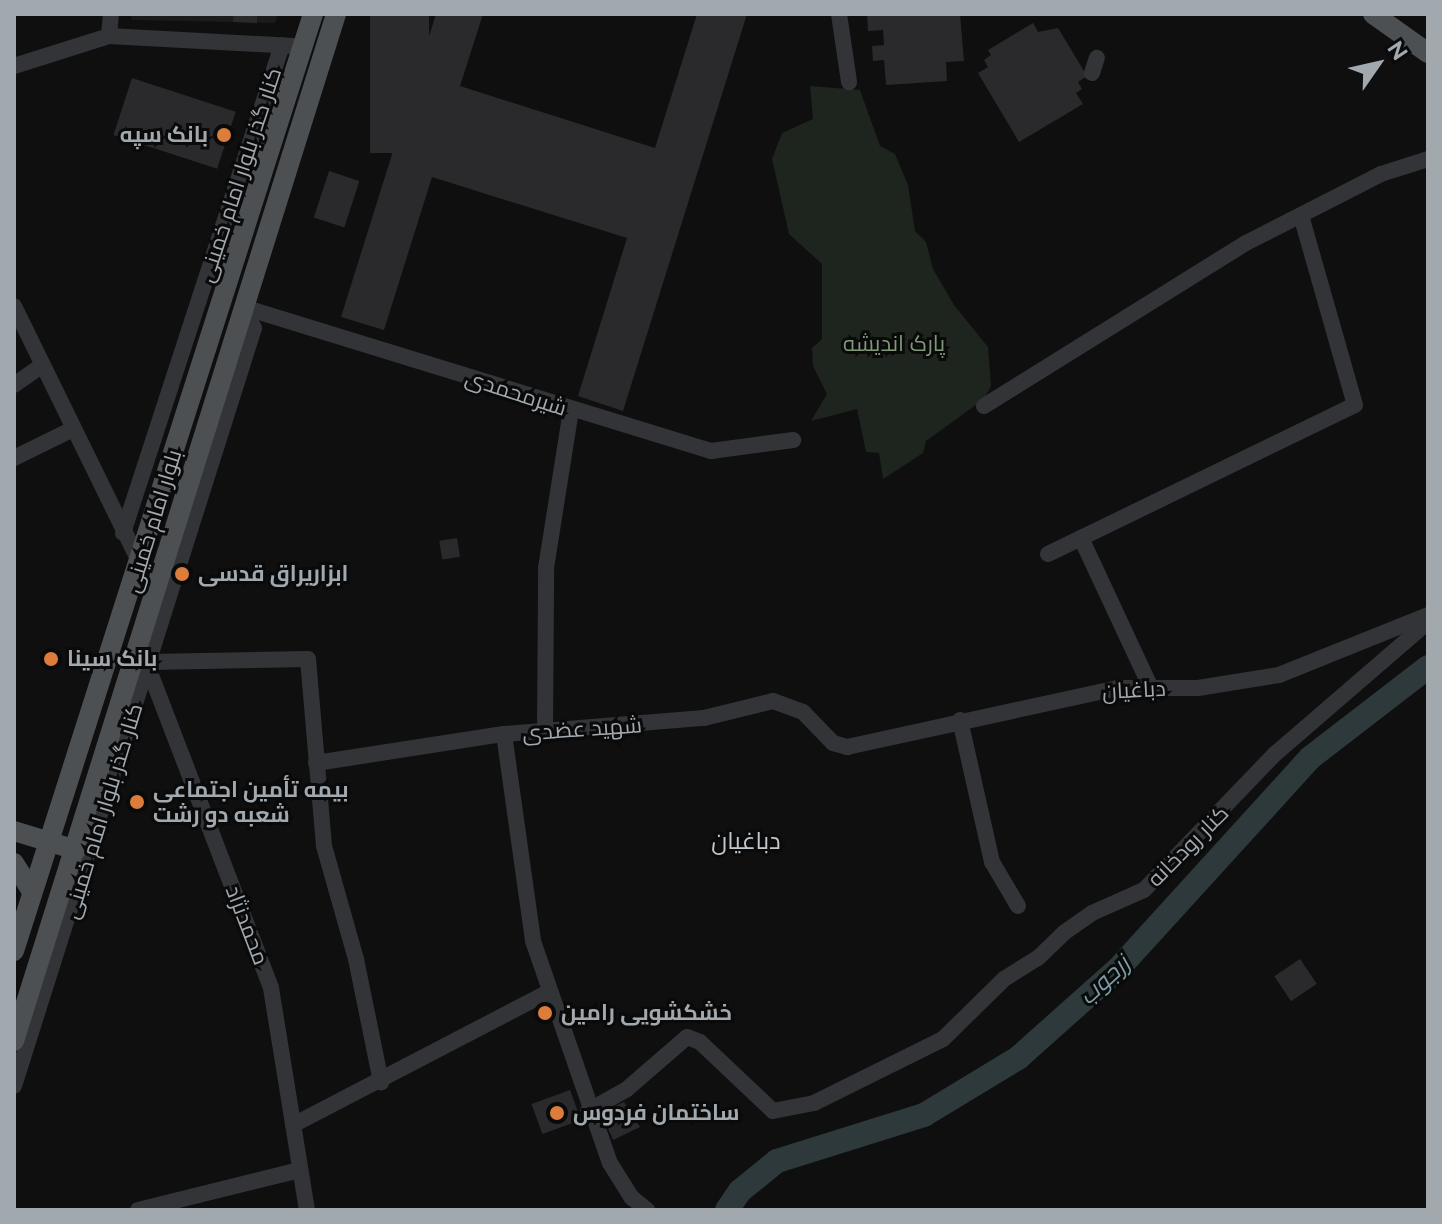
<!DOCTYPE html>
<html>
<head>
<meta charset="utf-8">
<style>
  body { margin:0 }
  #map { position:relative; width:1442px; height:1224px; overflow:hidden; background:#0f0f10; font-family:Raleway,Cairo,sans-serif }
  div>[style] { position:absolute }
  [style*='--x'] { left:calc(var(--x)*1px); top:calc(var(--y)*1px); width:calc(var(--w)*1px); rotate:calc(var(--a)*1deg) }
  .built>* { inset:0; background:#1b1b1d }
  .green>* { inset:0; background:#1e241e }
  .river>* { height:24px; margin:-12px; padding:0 12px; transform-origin:12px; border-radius:12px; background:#2e393b }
  .building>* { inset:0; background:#2a2a2c; transform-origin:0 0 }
  .minor>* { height:16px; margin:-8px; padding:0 8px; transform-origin:8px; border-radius:8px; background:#323437 }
  .major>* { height:20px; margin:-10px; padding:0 10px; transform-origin:10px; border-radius:10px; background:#4d5053 }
  .dots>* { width:22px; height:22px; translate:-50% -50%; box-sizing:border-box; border:4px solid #0a0a0b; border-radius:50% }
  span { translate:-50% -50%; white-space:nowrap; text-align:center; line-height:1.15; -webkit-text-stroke:6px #0a0a0b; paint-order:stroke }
  .poi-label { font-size:22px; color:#a1a9af; font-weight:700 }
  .right { translate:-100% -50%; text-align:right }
  .left { translate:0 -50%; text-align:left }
  .street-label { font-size:22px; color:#a1a9af }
  .park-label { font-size:22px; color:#80997a }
  .neighbourhood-label { font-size:24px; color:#c2c7cc }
  .water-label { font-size:24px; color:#7b9ea8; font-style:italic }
  .frame { position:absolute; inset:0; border:16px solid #a1a9af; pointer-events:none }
  .north { position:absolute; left:1338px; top:24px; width:80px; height:80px; -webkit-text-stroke:6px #0a0a0b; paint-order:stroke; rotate:56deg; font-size:22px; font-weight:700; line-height:32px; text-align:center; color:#a1a9af }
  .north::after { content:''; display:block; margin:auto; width:28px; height:36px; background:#a1a9af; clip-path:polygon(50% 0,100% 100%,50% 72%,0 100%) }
</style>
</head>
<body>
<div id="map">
  <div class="built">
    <div style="clip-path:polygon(132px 14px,278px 14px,275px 23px,131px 20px)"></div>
  </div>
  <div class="green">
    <div style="clip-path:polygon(810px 86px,860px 90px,880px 146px,895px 154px,908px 185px,915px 231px,926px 242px,933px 269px,954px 305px,988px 347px,991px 386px,984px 399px,926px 441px,923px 453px,883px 479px,879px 453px,866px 452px,857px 409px,811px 421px,827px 394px,813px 366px,812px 348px,822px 339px,822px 264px,789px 234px,772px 159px,782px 133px,813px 119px)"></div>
  </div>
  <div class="river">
    <div style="--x:727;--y:1210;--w:23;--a:-56"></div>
    <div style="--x:740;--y:1191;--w:48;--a:-39"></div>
    <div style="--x:777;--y:1161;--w:154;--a:-17.4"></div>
    <div style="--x:924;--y:1115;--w:110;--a:-31.2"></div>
    <div style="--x:1018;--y:1058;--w:135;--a:-41.7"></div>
    <div style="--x:1119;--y:968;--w:284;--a:-47.7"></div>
    <div style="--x:1310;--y:758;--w:149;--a:-37.6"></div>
  </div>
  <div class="building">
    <div style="clip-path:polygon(234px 14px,257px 14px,257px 23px,233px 22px)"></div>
    <div style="left:370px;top:14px;width:59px;height:139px"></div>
    <div style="clip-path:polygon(436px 14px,483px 14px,460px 86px,655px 148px,697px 14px,747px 14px,623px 411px,578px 396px,627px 238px,432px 177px,384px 330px,341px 317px)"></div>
    <div style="clip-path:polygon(867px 14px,960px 14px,964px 61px,946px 62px,947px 81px,886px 85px,884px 60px,873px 61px,872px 46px,884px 45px,883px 30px,868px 31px)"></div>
    <div style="clip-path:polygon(1033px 23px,1038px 32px,1058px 28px,1087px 76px,1078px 82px,1082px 89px,1076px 93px,1083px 104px,1019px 142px,978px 73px,988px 67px,984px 60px,991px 55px,988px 50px)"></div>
    <div style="left:132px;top:78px;width:109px;height:60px;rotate:18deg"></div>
    <div style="left:329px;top:171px;width:32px;height:49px;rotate:18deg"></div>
    <div style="left:457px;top:538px;width:19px;height:18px;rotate:81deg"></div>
    <div style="left:1300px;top:959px;width:30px;height:31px;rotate:56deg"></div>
    <div style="left:570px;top:1090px;width:32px;height:41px;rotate:70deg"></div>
    <div style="clip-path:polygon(624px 1102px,640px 1127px,613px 1140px,601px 1112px)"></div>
  </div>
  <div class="minor">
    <div style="--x:839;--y:14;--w:69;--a:81.6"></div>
    <div style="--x:109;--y:36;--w:22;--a:-85"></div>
    <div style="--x:14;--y:66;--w:100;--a:-17.5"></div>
    <div style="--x:109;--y:36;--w:184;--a:3.1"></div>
    <div style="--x:1092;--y:73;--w:16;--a:-72"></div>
    <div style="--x:14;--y:306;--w:284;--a:63.9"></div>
    <div style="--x:243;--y:307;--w:490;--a:17.1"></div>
    <div style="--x:711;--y:451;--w:83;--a:-7.6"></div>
    <div style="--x:14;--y:385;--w:32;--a:-35"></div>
    <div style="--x:984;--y:406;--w:309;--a:-31.9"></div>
    <div style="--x:1246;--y:243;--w:152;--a:-27.1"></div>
    <div style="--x:1381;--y:174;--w:49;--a:-17.7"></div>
    <div style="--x:14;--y:458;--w:64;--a:-26.2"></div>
    <div style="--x:123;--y:533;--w:513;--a:-71.95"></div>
    <div style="--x:1081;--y:538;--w:166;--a:65"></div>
    <div style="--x:1048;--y:554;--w:341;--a:-25.9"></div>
    <div style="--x:1355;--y:405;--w:197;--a:-105.9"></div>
    <div style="--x:146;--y:662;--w:349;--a:69"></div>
    <div style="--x:271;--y:988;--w:225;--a:80.8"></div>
    <div style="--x:149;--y:662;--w:159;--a:-1.1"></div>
    <div style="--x:308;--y:659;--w:188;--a:85.1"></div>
    <div style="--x:324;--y:846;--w:117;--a:74.2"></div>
    <div style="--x:356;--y:959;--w:126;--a:78.5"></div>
    <div style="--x:960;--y:720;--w:146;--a:77.3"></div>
    <div style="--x:992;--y:862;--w:51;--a:59.4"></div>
    <div style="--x:545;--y:731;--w:163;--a:-89.6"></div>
    <div style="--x:546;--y:568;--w:159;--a:-81"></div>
    <div style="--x:504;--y:734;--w:209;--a:82"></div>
    <div style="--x:533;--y:941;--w:235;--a:70.9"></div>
    <div style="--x:610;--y:1163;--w:40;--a:58"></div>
    <div style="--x:631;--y:1197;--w:21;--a:39"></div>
    <div style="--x:316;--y:763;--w:190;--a:-8.8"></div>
    <div style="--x:504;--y:734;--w:201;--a:-4.6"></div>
    <div style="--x:704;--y:718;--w:71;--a:-13.8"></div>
    <div style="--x:773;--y:701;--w:32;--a:20"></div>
    <div style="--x:803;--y:712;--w:43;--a:45.9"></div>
    <div style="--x:833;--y:743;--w:15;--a:16"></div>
    <div style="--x:847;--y:747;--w:276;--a:-12.3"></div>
    <div style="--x:1117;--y:688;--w:81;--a:0"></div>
    <div style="--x:1198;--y:688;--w:82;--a:-9.1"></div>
    <div style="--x:1279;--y:675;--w:161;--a:-21.9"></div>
    <div style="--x:14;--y:1086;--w:795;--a:-72.43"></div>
    <div style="--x:254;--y:328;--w:24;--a:-118"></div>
    <div style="--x:588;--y:1111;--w:45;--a:-29.4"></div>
    <div style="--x:627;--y:1089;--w:79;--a:-40.9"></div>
    <div style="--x:687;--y:1037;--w:14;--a:21"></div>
    <div style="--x:700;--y:1042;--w:100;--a:43.4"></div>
    <div style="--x:773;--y:1111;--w:42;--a:-11"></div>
    <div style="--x:814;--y:1103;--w:144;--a:-26.4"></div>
    <div style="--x:943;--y:1039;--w:86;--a:-44.5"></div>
    <div style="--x:1004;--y:979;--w:40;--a:-32"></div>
    <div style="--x:1038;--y:958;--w:37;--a:-44"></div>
    <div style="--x:1065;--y:932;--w:33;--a:-35"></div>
    <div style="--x:1092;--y:913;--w:57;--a:-23.9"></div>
    <div style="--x:1144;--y:890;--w:189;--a:-46.1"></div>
    <div style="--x:1275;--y:754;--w:202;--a:-40.8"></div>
    <div style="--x:293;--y:1125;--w:288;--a:-27.5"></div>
    <div style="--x:138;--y:1210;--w:167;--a:-13.9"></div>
  </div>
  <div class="major">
    <div style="--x:1373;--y:14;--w:67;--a:35.3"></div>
    <div style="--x:14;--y:831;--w:65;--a:17"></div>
    <div style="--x:14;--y:863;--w:34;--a:58"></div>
    <div style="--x:14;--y:951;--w:984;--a:-72.3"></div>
    <div style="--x:14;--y:1041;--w:1076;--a:-72.59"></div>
  </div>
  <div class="dots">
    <div style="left:224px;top:135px;background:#dc7d3b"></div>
    <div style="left:182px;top:574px;background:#dc7d3b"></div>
    <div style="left:51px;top:659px;background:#dc7d3b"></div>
    <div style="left:137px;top:802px;background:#dc7d3b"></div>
    <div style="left:545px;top:1013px;background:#dc7d3b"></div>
    <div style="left:557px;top:1113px;background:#dc7d3b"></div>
  </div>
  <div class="poi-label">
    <span class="right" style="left:208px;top:135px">بانک سپه</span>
    <span class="left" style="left:198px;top:574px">ابزاریراق قدسی</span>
    <span class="left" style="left:67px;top:659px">بانک سینا</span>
    <span class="left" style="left:153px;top:802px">بیمه تأمین اجتماعی<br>شعبه دو رشت</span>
    <span class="left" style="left:561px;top:1013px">خشکشویی رامین</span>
    <span class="left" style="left:573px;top:1113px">ساختمان فردوس</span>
  </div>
  <div class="street-label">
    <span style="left:240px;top:175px;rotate:-72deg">کنار گذر بلوار امام خمینی</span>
    <span style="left:516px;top:393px;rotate:18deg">شیرمحمدی</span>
    <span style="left:153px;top:521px;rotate:-73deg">بلوار امام خمینی</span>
    <span style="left:1134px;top:690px;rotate:-3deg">دباغیان</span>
    <span style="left:582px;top:729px;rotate:-4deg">شهید عضدی</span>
    <span style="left:103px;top:811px;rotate:-73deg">کنار گذر بلوار امام خمینی</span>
    <span style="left:1188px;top:846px;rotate:-45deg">کنار رودخانه</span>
    <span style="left:247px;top:925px;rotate:69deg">محمدنژاد</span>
  </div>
  <div class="park-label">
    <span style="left:894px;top:344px">پارک اندیشه</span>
  </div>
  <div class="neighbourhood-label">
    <span style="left:746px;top:841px">دباغیان</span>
  </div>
  <div class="water-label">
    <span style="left:1104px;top:980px;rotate:-43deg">زرجوب</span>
  </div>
  <div class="frame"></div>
  <div class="north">N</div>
</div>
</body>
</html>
